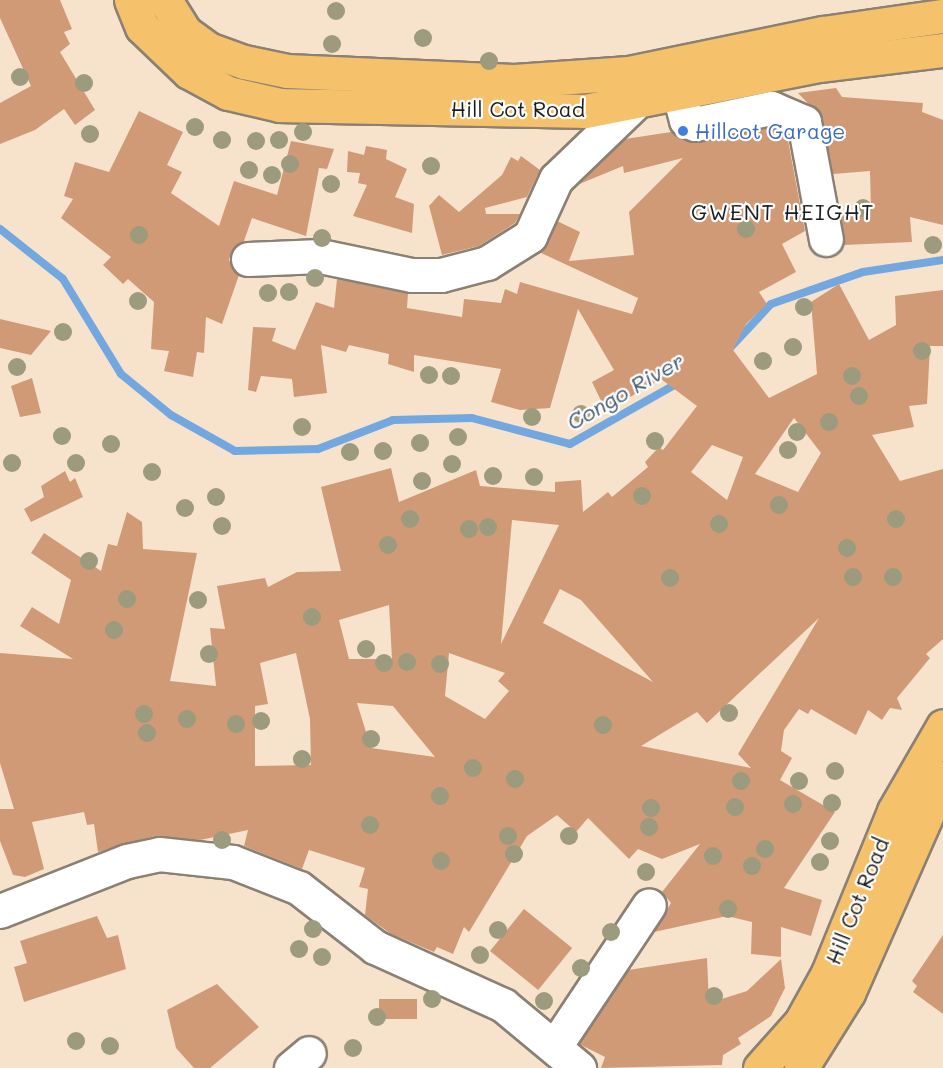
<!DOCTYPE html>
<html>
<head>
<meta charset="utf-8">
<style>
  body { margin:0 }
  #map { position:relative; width:943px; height:1068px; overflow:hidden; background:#f7e3cc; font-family:Mali,sans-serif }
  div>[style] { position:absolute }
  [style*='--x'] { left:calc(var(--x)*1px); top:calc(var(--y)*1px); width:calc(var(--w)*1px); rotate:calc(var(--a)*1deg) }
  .stream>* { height:8px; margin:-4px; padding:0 4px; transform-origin:4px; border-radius:4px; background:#73a7e0 }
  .building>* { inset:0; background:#d09a76; transform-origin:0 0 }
  .roads { filter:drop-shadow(2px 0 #8a8074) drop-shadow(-2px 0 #8a8074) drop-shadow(0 2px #8a8074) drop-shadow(0 -2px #8a8074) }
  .minor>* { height:33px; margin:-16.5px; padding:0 16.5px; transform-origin:16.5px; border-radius:16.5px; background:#fff }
  .major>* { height:33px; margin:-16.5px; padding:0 16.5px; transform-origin:16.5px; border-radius:16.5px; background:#f5c16b }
  .trees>* { width:18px; height:18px; margin:-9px; border-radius:50%; background:#9d9b7d }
  .dots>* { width:16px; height:16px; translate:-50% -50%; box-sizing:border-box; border:3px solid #fff; border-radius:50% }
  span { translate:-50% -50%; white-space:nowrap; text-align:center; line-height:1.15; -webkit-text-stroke:4.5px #fff; paint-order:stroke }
  .street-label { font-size:21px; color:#1c1c1c }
  .shop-label { font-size:21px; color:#366cbe }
  .left { translate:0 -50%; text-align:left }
  .neighbourhood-label { font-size:22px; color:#1c1c1c; letter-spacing:1.5px }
  .water-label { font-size:22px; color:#435b74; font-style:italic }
</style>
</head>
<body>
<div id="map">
  <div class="stream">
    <div style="--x:0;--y:229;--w:80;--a:38.4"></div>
    <div style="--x:63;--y:279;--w:111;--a:58.6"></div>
    <div style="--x:121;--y:374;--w:65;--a:39.4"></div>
    <div style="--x:171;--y:415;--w:73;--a:29.4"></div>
    <div style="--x:235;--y:451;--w:83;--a:-1.4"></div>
    <div style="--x:318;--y:449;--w:80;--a:-21.1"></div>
    <div style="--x:393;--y:420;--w:79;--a:-1.5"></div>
    <div style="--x:472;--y:418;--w:101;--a:14.9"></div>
    <div style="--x:570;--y:444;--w:124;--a:-29.5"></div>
    <div style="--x:730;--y:348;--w:60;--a:-47"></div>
    <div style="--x:771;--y:304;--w:97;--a:-19.2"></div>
    <div style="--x:863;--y:272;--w:81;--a:-8.5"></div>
  </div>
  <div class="building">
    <div style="clip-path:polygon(0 0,60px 0,72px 29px,64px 32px,70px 44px,60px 52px,95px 110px,75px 125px,64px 109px,35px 130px,0 144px,0 103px,31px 86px,0 18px)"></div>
    <div style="clip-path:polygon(836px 88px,842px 97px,923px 103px,922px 112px,943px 120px,943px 225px,910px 217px,912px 242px,844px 245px,841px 215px,871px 212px,870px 171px,833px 174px,822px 118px,798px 93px)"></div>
    <div style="clip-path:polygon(139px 111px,183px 132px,167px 165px,182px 172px,171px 193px,219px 226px,234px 181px,277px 195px,291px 141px,334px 149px,327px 169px,319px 168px,306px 236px,252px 218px,244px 241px,232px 250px,229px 260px,239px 275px,222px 324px,206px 317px,204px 353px,197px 352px,193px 377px,164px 371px,169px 351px,151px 349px,154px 302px,128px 279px,123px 284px,103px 265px,111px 257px,61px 218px,73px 199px,64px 196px,75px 162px,109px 172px)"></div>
    <div style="clip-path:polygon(evenodd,769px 128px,787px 135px,805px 231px,782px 244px,796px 272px,759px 292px,767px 304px,746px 324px,733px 350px,769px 398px,817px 374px,811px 302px,839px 284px,869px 340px,896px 325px,895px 296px,943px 290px,943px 346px,930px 346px,927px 404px,909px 406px,914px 427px,872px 435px,900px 481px,943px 469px,943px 639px,926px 654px,930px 658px,897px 698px,902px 710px,890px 708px,882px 720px,868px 710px,856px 735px,811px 709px,808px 714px,799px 709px,784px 730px,781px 751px,792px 758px,780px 780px,835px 812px,784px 888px,822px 900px,811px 936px,781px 927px,781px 957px,751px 954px,752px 922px,727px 916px,654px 932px,671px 903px,662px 892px,700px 844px,662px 859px,638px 849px,629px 859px,588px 818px,576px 832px,557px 815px,527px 836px,469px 932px,464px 927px,453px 954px,437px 947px,434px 952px,391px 934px,365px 915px,368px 889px,359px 887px,365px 868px,309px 850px,302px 869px,244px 846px,248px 830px,200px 840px,155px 836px,98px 852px,94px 824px,87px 825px,84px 812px,32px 822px,44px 869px,25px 877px,13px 875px,0 841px,0 809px,14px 809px,0 763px,0 653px,73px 659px,20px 626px,32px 607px,59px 624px,71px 580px,31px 553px,44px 533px,101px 571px,108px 544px,117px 546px,127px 512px,142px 522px,143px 549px,197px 553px,170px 681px,216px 686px,210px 628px,225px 629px,217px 586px,265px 578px,268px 587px,297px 572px,341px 571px,321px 487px,391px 468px,399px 502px,476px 470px,480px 486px,555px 492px,555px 482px,581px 480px,583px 512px,608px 492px,612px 497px,648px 467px,645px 462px,659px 447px,663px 450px,697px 406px,661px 379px,606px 411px,592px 382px,614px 370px,578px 309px,550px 408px,520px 410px,491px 402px,501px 369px,414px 355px,414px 372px,388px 364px,389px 354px,349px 345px,346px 352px,321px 345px,327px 393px,294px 397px,292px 379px,261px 376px,256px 392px,248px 390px,253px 327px,276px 328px,272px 341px,295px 350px,316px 302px,334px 308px,337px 279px,408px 293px,407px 308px,462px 317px,464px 299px,501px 303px,505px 289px,517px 294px,520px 282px,632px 314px,638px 298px,539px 252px,557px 221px,580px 232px,569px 261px,634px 255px,629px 212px,683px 158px,624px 173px,623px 166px,577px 185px,625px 139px,671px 132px,699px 142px,769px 128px,794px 418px,821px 453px,798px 492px,755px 474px,794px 418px,769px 128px,712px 445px,743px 457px,727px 500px,691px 472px,712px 445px,769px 128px,512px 520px,559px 525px,501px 644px,512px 520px,769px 128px,560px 589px,581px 600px,653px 682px,543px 623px,560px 589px,769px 128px,389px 605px,392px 659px,349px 659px,339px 620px,389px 605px,769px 128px,819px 618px,738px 754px,751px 768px,641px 746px,697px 712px,707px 723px,819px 618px,769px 128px,296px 653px,310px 719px,311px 765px,255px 766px,255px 706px,268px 704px,260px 663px,296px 653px,769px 128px,449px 653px,505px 673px,498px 681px,509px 691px,485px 719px,445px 696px,449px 653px,769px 128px,357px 703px,393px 706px,435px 757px,371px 748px,357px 703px)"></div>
    <div style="clip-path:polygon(366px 146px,387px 150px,386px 159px,407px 169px,395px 197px,414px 204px,412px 233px,353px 216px,367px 185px,358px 183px,360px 173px,347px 172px,348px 151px,364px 155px)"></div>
    <div style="clip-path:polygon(521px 156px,540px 170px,527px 197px,485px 208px,486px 214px,520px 214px,515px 223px,479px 246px,442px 255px,429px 206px,439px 195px,459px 212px,502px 175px,511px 157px,518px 161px)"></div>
    <div style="clip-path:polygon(0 319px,51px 331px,31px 355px,0 348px)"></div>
    <div style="clip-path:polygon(32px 378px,41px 413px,20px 417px,11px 386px)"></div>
    <div style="clip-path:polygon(65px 471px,70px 482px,75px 478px,83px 497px,31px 522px,24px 509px,44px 497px,41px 486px)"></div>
    <div style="left:524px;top:909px;width:62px;height:54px;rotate:39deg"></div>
    <div style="clip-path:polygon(97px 916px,107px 938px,118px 935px,126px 969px,24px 1002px,14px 967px,27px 963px,20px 941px)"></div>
    <div style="clip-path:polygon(943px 935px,943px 1014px,913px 992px,917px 986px,912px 981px)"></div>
    <div style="clip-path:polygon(707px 958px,709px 1003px,747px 991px,781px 959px,785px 988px,771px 1016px,738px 1038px,741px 1044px,723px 1055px,722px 1065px,601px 1068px,605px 1057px,579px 1044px,628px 970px)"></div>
    <div style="clip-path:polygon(217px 984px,259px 1027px,210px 1068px,194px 1068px,176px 1048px,167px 1010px)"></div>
    <div style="left:379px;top:999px;width:38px;height:20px"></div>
  </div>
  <div class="roads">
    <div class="minor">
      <div style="--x:679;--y:94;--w:27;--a:75"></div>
      <div style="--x:686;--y:120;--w:10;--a:24"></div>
      <div style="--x:695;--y:124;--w:78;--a:-11.9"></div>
      <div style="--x:771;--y:108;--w:36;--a:23"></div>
      <div style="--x:804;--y:122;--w:119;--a:79.4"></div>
      <div style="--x:248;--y:259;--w:72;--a:-2.4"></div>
      <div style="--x:320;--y:256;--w:94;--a:11.7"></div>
      <div style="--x:412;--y:275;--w:29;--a:0"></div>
      <div style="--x:441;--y:275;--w:48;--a:-14.6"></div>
      <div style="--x:487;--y:263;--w:51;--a:-32.1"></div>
      <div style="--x:530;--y:236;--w:63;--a:-65.5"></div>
      <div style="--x:556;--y:179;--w:107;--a:-43.9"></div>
      <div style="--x:0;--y:911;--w:136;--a:-21.5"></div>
      <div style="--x:127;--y:861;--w:33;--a:-12"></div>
      <div style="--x:159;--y:854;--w:74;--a:6.2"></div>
      <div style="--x:233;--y:862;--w:71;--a:21.5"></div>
      <div style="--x:299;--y:888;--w:96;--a:37.8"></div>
      <div style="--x:375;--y:947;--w:141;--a:24.4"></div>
      <div style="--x:503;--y:1005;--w:99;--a:39.7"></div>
      <div style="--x:555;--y:1046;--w:169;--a:-56.3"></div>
      <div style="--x:291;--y:1068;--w:23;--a:-40"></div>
    </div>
    <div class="major">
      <div style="--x:131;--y:0;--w:29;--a:68"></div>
      <div style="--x:142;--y:27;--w:65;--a:43.8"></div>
      <div style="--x:189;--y:72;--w:44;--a:28.3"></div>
      <div style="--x:228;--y:93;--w:53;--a:13"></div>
      <div style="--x:280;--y:105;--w:305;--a:1.1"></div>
      <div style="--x:585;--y:111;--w:238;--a:-11.1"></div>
      <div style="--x:819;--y:65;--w:125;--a:-6.9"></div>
      <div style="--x:165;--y:0;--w:38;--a:58"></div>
      <div style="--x:185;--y:32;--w:29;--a:36"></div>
      <div style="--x:208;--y:49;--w:38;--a:20"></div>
      <div style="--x:244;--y:62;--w:44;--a:11.8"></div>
      <div style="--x:287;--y:71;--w:227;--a:2.5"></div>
      <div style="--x:514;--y:81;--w:115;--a:-4"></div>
      <div style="--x:629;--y:73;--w:198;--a:-11.7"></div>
      <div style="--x:823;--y:33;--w:121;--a:-8.1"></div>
      <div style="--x:760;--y:1068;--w:62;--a:-48.3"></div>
      <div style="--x:801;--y:1022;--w:56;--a:-61.1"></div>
      <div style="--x:828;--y:973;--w:175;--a:-67.8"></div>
      <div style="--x:894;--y:811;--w:98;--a:-60"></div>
      <div style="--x:801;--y:1068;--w:89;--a:-57.9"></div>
      <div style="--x:848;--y:993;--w:235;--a:-66.2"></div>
    </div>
  </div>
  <div class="trees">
    <div style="left:336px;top:11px"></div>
    <div style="left:423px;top:38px"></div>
    <div style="left:332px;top:44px"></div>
    <div style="left:489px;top:61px"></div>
    <div style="left:20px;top:77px"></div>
    <div style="left:84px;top:83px"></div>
    <div style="left:195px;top:127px"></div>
    <div style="left:303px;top:132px"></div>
    <div style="left:90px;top:134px"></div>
    <div style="left:222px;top:140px"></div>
    <div style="left:279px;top:140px"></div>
    <div style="left:256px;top:141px"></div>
    <div style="left:290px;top:164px"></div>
    <div style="left:431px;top:166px"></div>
    <div style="left:249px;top:170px"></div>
    <div style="left:272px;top:175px"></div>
    <div style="left:331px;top:184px"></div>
    <div style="left:863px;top:208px"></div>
    <div style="left:746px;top:229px"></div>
    <div style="left:139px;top:235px"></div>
    <div style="left:322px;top:238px"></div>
    <div style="left:933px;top:245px"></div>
    <div style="left:315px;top:278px"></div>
    <div style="left:289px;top:292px"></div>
    <div style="left:268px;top:293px"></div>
    <div style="left:138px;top:301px"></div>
    <div style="left:804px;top:307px"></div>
    <div style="left:63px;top:332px"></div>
    <div style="left:793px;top:347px"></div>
    <div style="left:922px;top:351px"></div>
    <div style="left:763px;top:361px"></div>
    <div style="left:17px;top:367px"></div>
    <div style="left:429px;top:375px"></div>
    <div style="left:451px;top:376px"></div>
    <div style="left:852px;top:376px"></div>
    <div style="left:859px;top:396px"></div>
    <div style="left:581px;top:414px"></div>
    <div style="left:532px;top:417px"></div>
    <div style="left:829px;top:422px"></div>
    <div style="left:302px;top:427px"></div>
    <div style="left:797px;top:432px"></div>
    <div style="left:62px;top:436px"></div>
    <div style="left:458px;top:437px"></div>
    <div style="left:655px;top:441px"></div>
    <div style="left:420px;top:443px"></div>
    <div style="left:111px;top:444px"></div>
    <div style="left:788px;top:450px"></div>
    <div style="left:383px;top:451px"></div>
    <div style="left:350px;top:452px"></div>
    <div style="left:12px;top:463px"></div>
    <div style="left:76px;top:463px"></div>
    <div style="left:452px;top:464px"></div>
    <div style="left:152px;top:472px"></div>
    <div style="left:493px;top:476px"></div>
    <div style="left:534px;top:477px"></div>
    <div style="left:422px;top:481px"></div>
    <div style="left:642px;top:496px"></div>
    <div style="left:216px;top:497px"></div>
    <div style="left:779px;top:505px"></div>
    <div style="left:185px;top:508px"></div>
    <div style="left:410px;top:519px"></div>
    <div style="left:896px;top:519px"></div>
    <div style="left:719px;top:524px"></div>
    <div style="left:222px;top:526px"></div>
    <div style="left:488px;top:527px"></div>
    <div style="left:469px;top:529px"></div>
    <div style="left:388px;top:545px"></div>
    <div style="left:847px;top:548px"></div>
    <div style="left:89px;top:561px"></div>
    <div style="left:853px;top:577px"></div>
    <div style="left:893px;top:577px"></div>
    <div style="left:670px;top:578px"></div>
    <div style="left:127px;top:599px"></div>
    <div style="left:198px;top:600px"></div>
    <div style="left:312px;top:617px"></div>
    <div style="left:114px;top:630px"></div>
    <div style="left:366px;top:649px"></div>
    <div style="left:209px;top:654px"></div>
    <div style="left:407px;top:662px"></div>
    <div style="left:384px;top:663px"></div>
    <div style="left:440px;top:664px"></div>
    <div style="left:729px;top:713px"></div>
    <div style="left:144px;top:714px"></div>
    <div style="left:187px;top:719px"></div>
    <div style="left:261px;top:721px"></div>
    <div style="left:236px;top:724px"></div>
    <div style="left:603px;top:725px"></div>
    <div style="left:147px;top:733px"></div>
    <div style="left:371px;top:739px"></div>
    <div style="left:302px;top:759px"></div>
    <div style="left:473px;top:768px"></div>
    <div style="left:835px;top:771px"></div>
    <div style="left:515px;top:779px"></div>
    <div style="left:741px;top:781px"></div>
    <div style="left:799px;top:781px"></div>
    <div style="left:440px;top:796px"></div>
    <div style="left:832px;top:803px"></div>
    <div style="left:793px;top:804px"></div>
    <div style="left:735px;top:807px"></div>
    <div style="left:651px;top:808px"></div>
    <div style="left:370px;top:825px"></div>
    <div style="left:649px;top:827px"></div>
    <div style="left:508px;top:836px"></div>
    <div style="left:569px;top:836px"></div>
    <div style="left:222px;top:840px"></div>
    <div style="left:830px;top:841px"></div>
    <div style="left:765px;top:849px"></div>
    <div style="left:514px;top:854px"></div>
    <div style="left:713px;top:856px"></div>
    <div style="left:441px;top:861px"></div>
    <div style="left:820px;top:862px"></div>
    <div style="left:752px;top:866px"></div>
    <div style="left:646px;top:872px"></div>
    <div style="left:728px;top:909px"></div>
    <div style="left:313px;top:929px"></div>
    <div style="left:498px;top:930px"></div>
    <div style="left:611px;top:932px"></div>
    <div style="left:299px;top:949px"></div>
    <div style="left:480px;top:955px"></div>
    <div style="left:322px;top:957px"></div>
    <div style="left:581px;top:968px"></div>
    <div style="left:714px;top:996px"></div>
    <div style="left:432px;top:999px"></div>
    <div style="left:544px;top:1001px"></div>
    <div style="left:377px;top:1017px"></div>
    <div style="left:76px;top:1041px"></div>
    <div style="left:110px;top:1046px"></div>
    <div style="left:353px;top:1048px"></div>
  </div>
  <div class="dots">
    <div style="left:683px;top:131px;background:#3f7fe0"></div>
  </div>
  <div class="street-label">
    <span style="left:518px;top:109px">Hill Cot Road</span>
    <span style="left:857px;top:901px;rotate:-68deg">Hill Cot Road</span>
  </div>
  <div class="shop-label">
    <span class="left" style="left:695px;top:131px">Hillcot Garage</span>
  </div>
  <div class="neighbourhood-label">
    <span style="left:783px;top:212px">GWENT HEIGHT</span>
  </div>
  <div class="water-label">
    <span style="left:625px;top:391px;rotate:-30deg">Congo River</span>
  </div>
</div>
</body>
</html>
